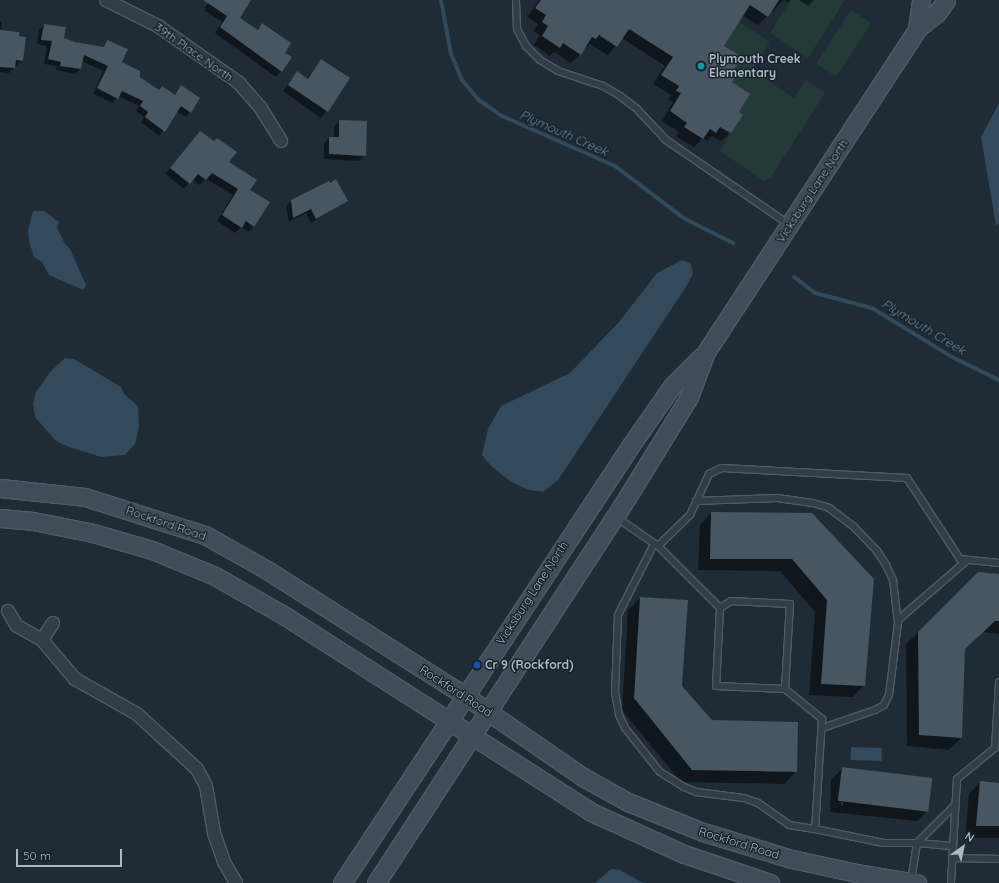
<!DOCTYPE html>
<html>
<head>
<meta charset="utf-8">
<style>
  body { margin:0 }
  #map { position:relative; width:999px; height:883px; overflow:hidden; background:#1f2c35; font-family:Quicksand,sans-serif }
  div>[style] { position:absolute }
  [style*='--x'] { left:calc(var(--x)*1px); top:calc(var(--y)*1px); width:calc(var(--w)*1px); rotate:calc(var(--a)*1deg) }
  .green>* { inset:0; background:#243a37; transform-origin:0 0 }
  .water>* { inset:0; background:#324a5c; transform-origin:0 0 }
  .shadow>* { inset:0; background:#0007 }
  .stream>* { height:4px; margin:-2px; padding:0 2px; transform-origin:2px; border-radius:2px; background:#324a5c }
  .building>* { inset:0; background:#475661; transform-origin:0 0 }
  .roads { filter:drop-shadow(1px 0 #505b64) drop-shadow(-1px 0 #505b64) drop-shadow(0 1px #505b64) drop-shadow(0 -1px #505b64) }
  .service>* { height:6px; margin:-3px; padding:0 3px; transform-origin:3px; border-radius:3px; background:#323d45 }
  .minor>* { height:12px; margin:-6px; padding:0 6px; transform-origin:6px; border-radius:6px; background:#323d45 }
  .secondary>* { height:17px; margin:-8.5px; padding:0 8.5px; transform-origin:8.5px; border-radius:8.5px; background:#404d58 }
  .dots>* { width:11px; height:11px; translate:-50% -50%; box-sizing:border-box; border:2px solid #18222a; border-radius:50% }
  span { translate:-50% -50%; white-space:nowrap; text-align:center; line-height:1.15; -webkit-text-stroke:3px #18222a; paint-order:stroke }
  .street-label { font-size:12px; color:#acb8c3 }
  .poi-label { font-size:12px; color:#acb8c3; font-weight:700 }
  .left { translate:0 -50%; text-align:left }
  .water-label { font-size:13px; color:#6d8ea7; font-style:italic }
  .north { position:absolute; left:943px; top:827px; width:40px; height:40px; -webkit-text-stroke:3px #18222a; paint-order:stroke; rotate:33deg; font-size:11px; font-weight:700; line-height:16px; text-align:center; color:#acb8c3 }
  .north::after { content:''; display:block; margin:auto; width:14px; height:18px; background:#acb8c3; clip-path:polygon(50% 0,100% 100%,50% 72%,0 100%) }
  .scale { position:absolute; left:16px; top:849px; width:106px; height:18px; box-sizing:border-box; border:2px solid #acb8c3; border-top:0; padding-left:5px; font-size:12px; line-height:14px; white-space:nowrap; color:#acb8c3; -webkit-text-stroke:3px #18222a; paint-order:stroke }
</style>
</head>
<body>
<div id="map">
  <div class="green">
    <div style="clip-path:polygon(791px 0,845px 0,808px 58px,770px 33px)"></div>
    <div style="left:851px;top:10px;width:24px;height:64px;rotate:33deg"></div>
    <div style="clip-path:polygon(739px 22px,770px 42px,752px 70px,794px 98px,806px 80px,825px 93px,771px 177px,764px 181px,720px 151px,742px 115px,739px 112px,750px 94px,732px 82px,734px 78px,730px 75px,741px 57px,724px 46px)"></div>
  </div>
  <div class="water">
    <div style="clip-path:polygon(999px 103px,999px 223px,996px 226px,981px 137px)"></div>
    <div style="clip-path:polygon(33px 211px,44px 211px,59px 222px,57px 228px,65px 244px,70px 249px,86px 285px,83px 290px,49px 275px,42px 262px,34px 257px,29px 241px,28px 230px)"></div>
    <div style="clip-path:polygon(682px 260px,691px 264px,693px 274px,686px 287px,558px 480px,543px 492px,529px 490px,511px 482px,491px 466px,482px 455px,488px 429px,501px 406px,570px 373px,619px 322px,657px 273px)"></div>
    <div style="clip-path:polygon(65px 358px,74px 359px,121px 387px,124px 394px,138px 406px,139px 428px,135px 444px,125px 455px,101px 457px,69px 447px,56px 441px,35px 417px,33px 404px,36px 392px,50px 372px)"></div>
    <div style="left:851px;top:747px;width:31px;height:13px;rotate:2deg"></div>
    <div style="clip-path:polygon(611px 869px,620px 870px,643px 883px,595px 883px)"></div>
  </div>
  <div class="shadow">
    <div style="clip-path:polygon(203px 0,250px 0,238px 18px,256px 30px,262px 25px,284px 53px,281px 71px,276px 77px,215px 33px,222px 22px,204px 10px,208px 3px)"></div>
    <div style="clip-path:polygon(784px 0,758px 25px,742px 15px,722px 46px,737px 112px,741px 115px,729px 133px,716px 125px,729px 134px,721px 141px,712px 136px,707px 141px,703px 138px,694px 147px,676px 136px,679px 132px,662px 121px,673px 102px,668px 100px,671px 95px,653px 84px,665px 66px,622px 38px,608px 55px,590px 44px,571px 63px,554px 52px,550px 56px,534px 45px,540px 35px,533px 31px,538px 24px,527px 17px,539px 0,791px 0,788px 3px)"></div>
    <div style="clip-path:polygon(799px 0,814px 0,808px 6px)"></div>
    <div style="clip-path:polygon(0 21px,2px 22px,1px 31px,18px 37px,22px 60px,9px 73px,0 72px)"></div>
    <div style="clip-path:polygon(44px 25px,63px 39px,75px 43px,102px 48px,107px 42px,120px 62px,159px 91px,174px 95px,181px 87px,190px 112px,186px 117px,176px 111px,159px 136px,141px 122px,144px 117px,136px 111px,139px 106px,118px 96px,113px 103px,93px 94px,103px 71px,82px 61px,80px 69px,75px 74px,56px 70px,57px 66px,44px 64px,47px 46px,37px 44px,39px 30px)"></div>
    <div style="clip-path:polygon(321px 60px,349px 78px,321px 118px,283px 91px,297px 72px,307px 79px)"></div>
    <div style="clip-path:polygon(340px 121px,365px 155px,359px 161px,324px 159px,324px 143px,329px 138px,334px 138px,334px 126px)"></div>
    <div style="clip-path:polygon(200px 132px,249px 190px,254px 226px,248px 232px,241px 227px,235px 233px,217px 221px,233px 195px,206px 179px,199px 185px,192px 179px,184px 189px,165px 174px)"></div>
    <div style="clip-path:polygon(291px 201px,347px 201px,311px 223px,306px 213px,289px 222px,286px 206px)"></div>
    <div style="clip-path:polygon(711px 513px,812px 514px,864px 685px,853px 697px,809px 695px,815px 612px,780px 571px,698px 570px,700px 525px)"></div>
    <div style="clip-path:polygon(978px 573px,999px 575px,999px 634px,982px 632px,964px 649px,961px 738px,949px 750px,907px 746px,906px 644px)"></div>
    <div style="clip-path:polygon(640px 598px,681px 686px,712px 721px,796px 772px,784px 784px,681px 782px,622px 710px,628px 610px)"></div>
    <div style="clip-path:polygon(evenodd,843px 768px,929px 809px,917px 821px,830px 812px,831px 780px,843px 768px,841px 780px,843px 780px,843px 806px,841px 806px,841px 780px)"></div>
    <div style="clip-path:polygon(980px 782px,999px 784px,999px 838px,965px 838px,969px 794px)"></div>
  </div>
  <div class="stream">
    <div style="--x:441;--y:0;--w:55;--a:79.5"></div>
    <div style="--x:451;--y:54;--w:28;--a:67"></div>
    <div style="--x:462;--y:80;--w:26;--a:50"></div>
    <div style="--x:479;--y:100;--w:28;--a:35"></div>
    <div style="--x:502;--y:116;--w:124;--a:23.9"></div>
    <div style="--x:615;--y:166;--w:88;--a:37.1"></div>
    <div style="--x:685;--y:219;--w:54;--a:26.6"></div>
    <div style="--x:794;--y:277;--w:26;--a:37"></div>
    <div style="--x:815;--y:293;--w:59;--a:14.7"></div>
    <div style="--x:872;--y:308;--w:94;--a:31.5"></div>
    <div style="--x:952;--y:357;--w:52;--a:26.1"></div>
  </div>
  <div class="building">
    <div style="clip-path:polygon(203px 0,251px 0,240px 18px,258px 30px,262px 23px,291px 43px,285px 53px,292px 57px,282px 72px,220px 27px,227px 16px)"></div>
    <div style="clip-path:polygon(541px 0,779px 0,768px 17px,750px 5px,724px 46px,742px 57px,730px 75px,735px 78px,732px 82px,750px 94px,739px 112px,743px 115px,731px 133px,720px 127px,716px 133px,710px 129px,703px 139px,684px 127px,687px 123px,670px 111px,681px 93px,676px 91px,679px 86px,661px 75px,673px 57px,629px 29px,617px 47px,599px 35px,596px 39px,592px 37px,581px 55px,563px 43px,560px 48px,542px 36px,548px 26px,542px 22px,546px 15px,535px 8px)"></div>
    <div style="clip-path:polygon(44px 24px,66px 27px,64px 38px,75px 42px,104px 47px,107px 40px,128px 49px,122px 62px,140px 71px,140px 77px,159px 90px,162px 86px,175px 95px,181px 85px,200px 98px,191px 113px,181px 106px,165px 132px,145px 117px,148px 112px,140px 106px,143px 101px,122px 91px,118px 99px,97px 88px,108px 66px,84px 55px,81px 69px,60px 66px,61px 62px,48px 59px,52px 41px,41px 40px)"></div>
    <div style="clip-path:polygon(0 30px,19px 32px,19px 36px,26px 37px,23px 61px,16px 60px,15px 68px,0 67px)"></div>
    <div style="clip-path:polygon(321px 59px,350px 78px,328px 112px,288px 85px,297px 71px,308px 79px)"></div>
    <div style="clip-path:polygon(339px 120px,367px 121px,366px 156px,329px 154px,329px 137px,339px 137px)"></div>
    <div style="clip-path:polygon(200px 131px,214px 141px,217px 138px,237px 152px,229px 162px,257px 180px,250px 190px,270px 202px,254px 227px,246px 221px,242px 228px,222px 215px,238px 189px,212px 173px,206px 180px,198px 174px,190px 184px,170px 168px)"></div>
    <div style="clip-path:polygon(336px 179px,348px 201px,316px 219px,311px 209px,293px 218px,291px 200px,329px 181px,330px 183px)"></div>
    <div style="clip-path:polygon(711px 512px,812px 513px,874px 579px,865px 686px,821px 684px,827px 600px,792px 559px,710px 559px)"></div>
    <div style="clip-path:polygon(978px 572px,999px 574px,999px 621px,995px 621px,965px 649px,962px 738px,919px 735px,918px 632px)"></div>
    <div style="clip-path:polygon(640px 597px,688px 600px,682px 686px,712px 720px,798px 722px,797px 772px,692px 770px,634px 698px)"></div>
    <div style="left:842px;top:767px;width:91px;height:34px;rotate:7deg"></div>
    <div style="clip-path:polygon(980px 781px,999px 783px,999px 826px,976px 826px)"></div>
  </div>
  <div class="roads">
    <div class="service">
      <div style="--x:516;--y:0;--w:29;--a:88"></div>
      <div style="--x:517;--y:29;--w:19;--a:62"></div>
      <div style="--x:526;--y:46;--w:20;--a:45"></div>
      <div style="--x:540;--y:60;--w:21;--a:31"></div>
      <div style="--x:558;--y:71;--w:47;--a:18.4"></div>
      <div style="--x:603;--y:86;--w:20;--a:30"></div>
      <div style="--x:620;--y:96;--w:21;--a:37"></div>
      <div style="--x:637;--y:109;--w:42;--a:46.9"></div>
      <div style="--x:666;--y:140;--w:148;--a:34.5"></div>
      <div style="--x:696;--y:501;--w:81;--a:-2.1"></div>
      <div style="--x:777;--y:498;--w:36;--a:8"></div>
      <div style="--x:813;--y:503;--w:17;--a:17"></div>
      <div style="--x:829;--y:508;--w:31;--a:37"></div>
      <div style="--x:854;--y:527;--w:33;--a:46"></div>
      <div style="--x:877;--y:551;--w:17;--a:57"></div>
      <div style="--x:886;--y:565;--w:17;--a:65"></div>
      <div style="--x:893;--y:580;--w:43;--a:83.4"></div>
      <div style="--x:898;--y:623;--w:73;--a:97.1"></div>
      <div style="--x:889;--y:695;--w:11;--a:117"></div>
      <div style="--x:884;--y:705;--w:10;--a:151"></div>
      <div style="--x:875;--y:710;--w:56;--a:161.2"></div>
      <div style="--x:616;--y:517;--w:51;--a:34.6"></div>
      <div style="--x:658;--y:546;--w:45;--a:-44.1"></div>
      <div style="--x:690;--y:515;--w:45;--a:-65.1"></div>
      <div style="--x:709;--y:474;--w:14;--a:-25"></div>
      <div style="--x:722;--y:468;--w:185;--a:3.1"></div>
      <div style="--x:907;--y:478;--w:97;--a:56.8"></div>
      <div style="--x:960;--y:559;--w:39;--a:6"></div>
      <div style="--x:654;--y:544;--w:80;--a:116.9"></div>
      <div style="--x:618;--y:615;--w:77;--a:92.2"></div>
      <div style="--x:615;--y:692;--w:23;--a:80"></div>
      <div style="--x:619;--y:715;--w:14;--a:65"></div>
      <div style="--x:625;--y:728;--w:56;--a:51.5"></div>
      <div style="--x:660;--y:772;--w:28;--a:32"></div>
      <div style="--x:684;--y:787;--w:13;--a:23"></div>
      <div style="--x:696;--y:792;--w:48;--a:7.1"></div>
      <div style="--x:744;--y:798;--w:15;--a:20"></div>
      <div style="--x:758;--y:803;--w:38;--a:35"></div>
      <div style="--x:789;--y:825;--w:26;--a:9"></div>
      <div style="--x:658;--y:546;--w:88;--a:45"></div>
      <div style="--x:720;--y:608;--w:78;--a:92.9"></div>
      <div style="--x:716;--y:686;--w:69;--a:2.5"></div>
      <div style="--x:785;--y:689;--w:48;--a:39"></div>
      <div style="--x:822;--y:719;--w:110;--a:93.6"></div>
      <div style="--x:815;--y:829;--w:70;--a:11.5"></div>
      <div style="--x:884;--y:843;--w:33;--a:0"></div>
      <div style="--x:917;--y:843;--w:35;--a:5"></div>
      <div style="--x:720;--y:608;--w:13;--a:-32"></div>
      <div style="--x:731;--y:601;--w:59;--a:2.9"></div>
      <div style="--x:790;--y:604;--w:85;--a:93.4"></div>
      <div style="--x:898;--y:620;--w:90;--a:-40.9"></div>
      <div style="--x:952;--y:858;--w:47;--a:1.2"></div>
      <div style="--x:911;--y:881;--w:38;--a:-81"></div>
      <div style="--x:917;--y:843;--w:55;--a:-45"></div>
      <div style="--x:951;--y:883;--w:104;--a:-86.7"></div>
      <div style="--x:957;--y:779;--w:49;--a:-39.2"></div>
      <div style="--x:995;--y:748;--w:66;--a:-86.5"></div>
    </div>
    <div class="minor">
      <div style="--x:106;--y:0;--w:58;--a:26.6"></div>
      <div style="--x:158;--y:26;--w:99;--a:35.1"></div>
      <div style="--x:239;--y:83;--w:32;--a:49"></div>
      <div style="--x:260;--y:107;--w:40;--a:58"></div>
      <div style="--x:8;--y:611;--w:17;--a:59"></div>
      <div style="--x:17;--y:626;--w:29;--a:29"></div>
      <div style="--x:53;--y:623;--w:20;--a:123"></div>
      <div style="--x:42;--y:640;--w:51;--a:49.8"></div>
      <div style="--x:75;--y:679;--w:71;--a:29.4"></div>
      <div style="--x:137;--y:714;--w:81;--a:42.5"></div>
      <div style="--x:197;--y:769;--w:19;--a:62"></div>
      <div style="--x:206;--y:786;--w:48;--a:80.3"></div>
      <div style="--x:214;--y:833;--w:31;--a:71"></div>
      <div style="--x:224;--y:862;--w:24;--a:60"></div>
    </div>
    <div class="secondary">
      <div style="--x:917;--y:29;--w:29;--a:-82"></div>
      <div style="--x:0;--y:488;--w:85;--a:6"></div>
      <div style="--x:85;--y:497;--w:126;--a:17.6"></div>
      <div style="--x:205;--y:535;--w:71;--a:29.4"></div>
      <div style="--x:267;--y:570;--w:233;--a:32.4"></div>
      <div style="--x:464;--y:695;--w:145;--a:34.6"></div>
      <div style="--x:583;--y:777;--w:51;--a:29.1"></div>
      <div style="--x:628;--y:802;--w:81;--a:21.8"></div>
      <div style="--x:703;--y:832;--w:93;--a:16.9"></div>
      <div style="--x:792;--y:859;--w:66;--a:12.3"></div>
      <div style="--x:856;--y:873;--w:62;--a:9.3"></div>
      <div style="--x:0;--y:518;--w:33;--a:5"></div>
      <div style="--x:33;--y:521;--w:61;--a:11.3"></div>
      <div style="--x:93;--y:533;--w:61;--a:16.1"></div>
      <div style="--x:152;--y:550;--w:68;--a:22.4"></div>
      <div style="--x:215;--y:576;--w:81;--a:29.7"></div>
      <div style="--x:285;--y:616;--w:363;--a:32.6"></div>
      <div style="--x:591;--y:812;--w:102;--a:24.3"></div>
      <div style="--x:684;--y:854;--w:91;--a:18.6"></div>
      <div style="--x:342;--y:883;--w:525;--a:-56.58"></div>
      <div style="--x:631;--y:445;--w:72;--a:-55.2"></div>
      <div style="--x:672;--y:386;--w:41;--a:-45"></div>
      <div style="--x:376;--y:883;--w:437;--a:-56.9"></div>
      <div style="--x:615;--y:517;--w:141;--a:-58.3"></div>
      <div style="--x:689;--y:397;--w:48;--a:-69.3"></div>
      <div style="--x:706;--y:352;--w:386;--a:-56.8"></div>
      <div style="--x:917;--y:29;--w:26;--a:-39"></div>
      <div style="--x:937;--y:13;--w:16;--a:-55"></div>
    </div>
  </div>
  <div class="dots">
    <div style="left:701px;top:66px;background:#0f9aa8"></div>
    <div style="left:477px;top:665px;background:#1a4fb4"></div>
  </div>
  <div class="street-label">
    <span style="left:194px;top:52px;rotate:35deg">39th Place North</span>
    <span style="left:812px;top:191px;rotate:-57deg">Vicksburg Lane North</span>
    <span style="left:166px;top:523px;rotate:19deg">Rockford Road</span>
    <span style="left:532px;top:593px;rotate:-57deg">Vicksburg Lane North</span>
    <span style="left:456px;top:691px;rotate:33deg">Rockford Road</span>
    <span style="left:739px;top:843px;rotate:17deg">Rockford Road</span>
  </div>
  <div class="poi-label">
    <span class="left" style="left:709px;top:66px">Plymouth Creek<br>Elementary</span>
    <span class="left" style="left:485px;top:665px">Cr 9 (Rockford)</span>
  </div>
  <div class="water-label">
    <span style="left:564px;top:133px;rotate:24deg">Plymouth Creek</span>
    <span style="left:924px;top:327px;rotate:31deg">Plymouth Creek</span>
  </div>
  <div class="north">N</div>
  <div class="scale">50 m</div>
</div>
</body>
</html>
